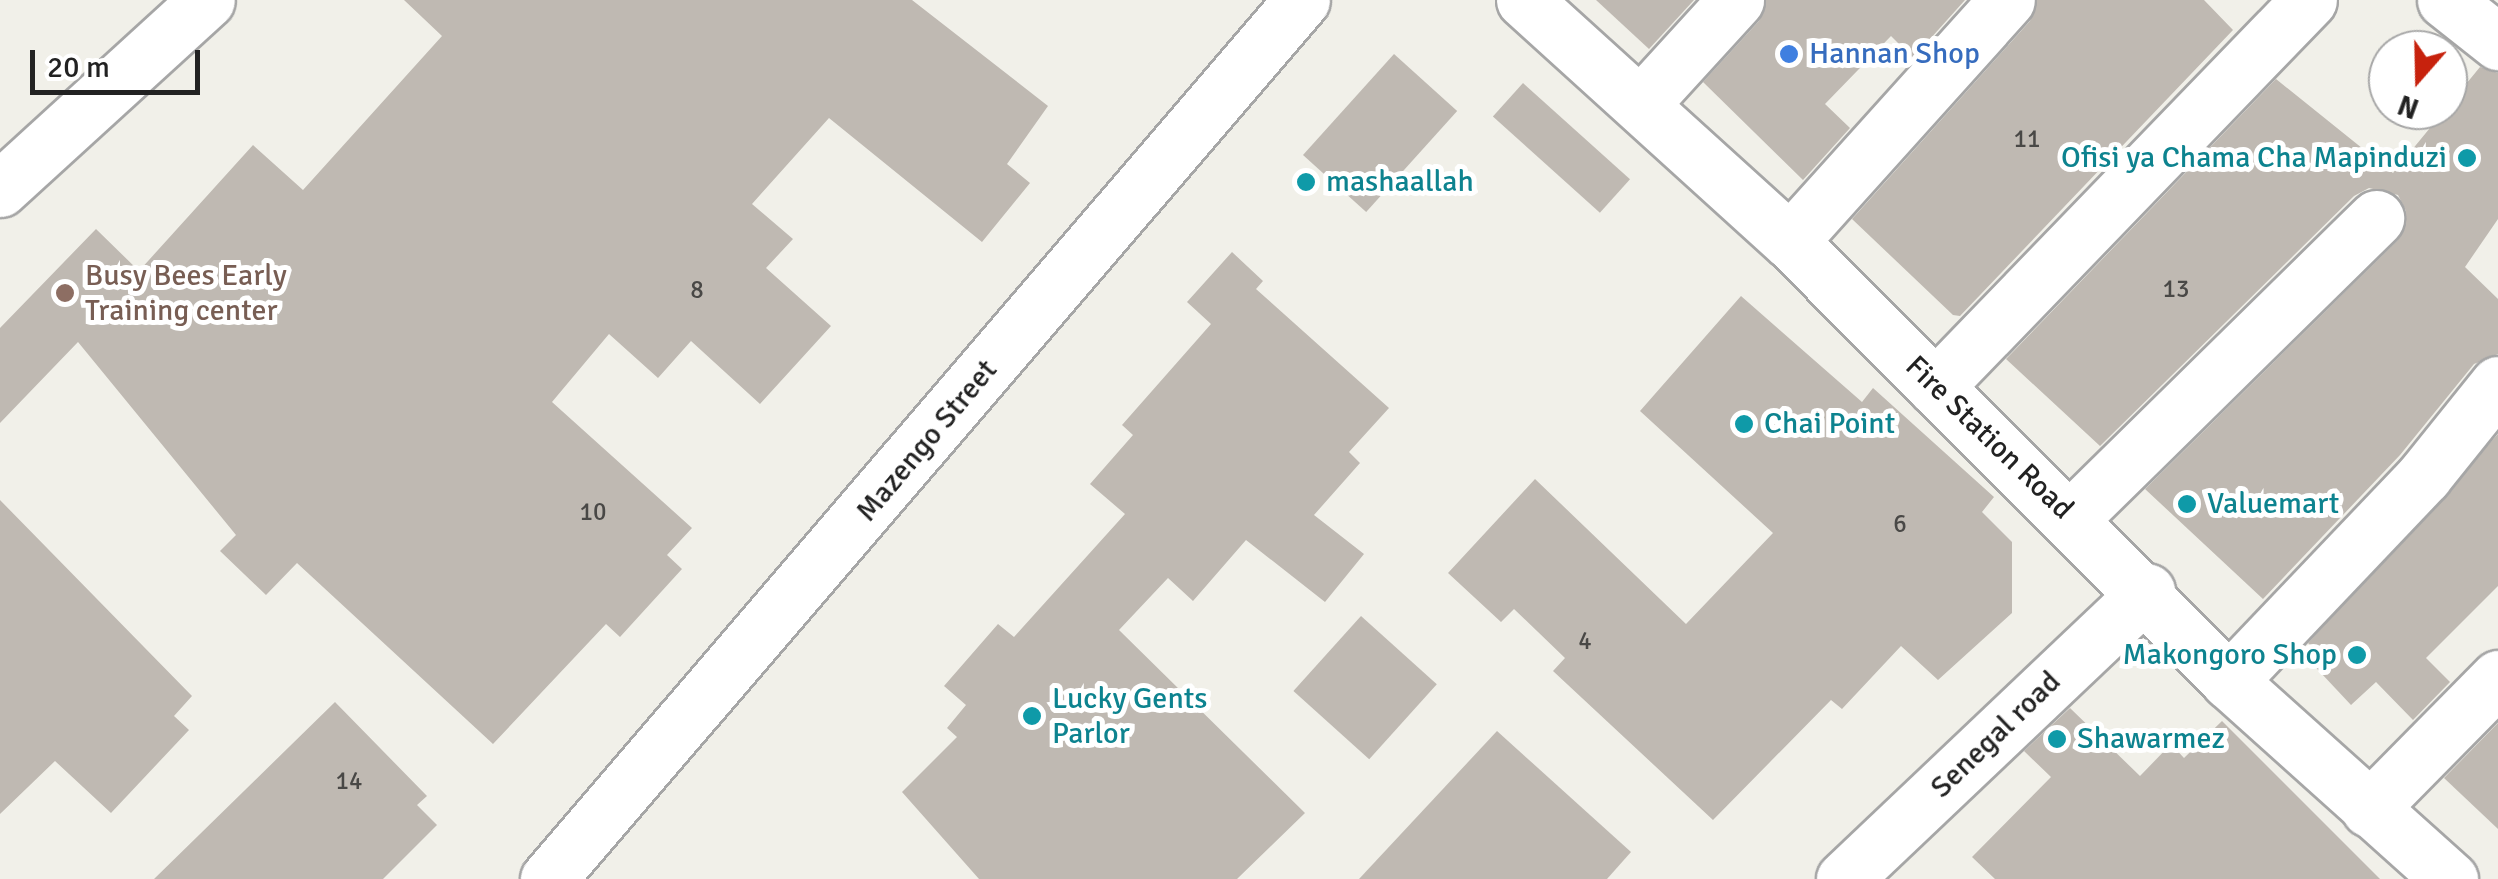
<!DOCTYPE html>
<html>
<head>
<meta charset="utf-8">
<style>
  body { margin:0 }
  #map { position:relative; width:2498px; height:879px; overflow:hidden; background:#f1f0e9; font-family:Signika,sans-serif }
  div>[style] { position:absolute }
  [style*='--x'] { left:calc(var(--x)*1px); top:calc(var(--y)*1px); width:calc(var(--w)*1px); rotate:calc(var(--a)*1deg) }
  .building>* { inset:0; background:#bfb9b2; transform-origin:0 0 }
  .roads { filter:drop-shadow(2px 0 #a6a6a6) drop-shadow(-2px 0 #a6a6a6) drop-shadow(0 2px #a6a6a6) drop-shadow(0 -2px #a6a6a6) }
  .street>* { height:55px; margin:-27.5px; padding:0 27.5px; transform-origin:27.5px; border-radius:27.5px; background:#fff }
  .dots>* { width:28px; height:28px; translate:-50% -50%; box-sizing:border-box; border:5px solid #fff; border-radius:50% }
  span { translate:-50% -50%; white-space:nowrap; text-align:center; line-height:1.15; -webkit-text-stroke:10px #fff; paint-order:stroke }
  .number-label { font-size:25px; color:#494846 }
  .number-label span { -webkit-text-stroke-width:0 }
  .shop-label { font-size:30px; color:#366cbe }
  .left { translate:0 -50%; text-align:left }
  .culture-label { font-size:30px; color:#0d838f }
  .right { translate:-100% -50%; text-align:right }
  .education-label { font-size:30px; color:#785e54 }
  .street-label { font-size:30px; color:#222 }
  .north { position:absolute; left:2368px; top:30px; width:100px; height:100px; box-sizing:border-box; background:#fff; border:2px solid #a7a7a7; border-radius:50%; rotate:200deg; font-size:28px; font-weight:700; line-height:40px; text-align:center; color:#222 }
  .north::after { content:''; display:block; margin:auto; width:35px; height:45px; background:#c7220d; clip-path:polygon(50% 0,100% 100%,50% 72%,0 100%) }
  .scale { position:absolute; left:30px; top:50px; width:170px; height:45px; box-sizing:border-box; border:5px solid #222; border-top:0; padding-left:12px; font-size:30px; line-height:35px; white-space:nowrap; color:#222; -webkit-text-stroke:8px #fff; paint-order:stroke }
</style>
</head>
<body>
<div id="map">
  <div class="building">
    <div style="clip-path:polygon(404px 0,912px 0,1048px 106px,1007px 164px,1030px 183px,982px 242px,829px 118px,752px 204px,793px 239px,766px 268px,831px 326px,760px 404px,691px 341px,658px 378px,609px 334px,552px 402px,692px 528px,667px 555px,682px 569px,620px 637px,606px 624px,493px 744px,297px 563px,266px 595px,220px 551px,236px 535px,78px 342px,0 423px,0 328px,96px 229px,139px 271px,253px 145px,303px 190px,442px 36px)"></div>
    <div style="clip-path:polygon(1596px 0,1694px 0,1649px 49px)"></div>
    <div style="clip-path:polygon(1766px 0,1965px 0,1913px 58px,1891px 36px,1825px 104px,1850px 128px,1803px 180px,1703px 82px,1759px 21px)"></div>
    <div style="clip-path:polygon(2037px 0,2204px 0,2233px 30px,1960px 316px,1953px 315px,1852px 219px,2030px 21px)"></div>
    <div style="left:1394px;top:54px;width:85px;height:136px;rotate:42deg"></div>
    <div style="clip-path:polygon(2480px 67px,2498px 73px,2498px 219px,2465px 267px,2498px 299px,2498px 354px,2474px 364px,2400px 455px,2263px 599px,2145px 489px,2398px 240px,2406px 211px,2398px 195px,2369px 188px,2354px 196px,2100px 446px,2006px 359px,2276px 79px,2393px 173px)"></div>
    <div style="left:1523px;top:83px;width:144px;height:45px;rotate:42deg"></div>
    <div style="clip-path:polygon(1232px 252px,1263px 281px,1256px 289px,1389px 408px,1349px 452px,1360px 463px,1314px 515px,1364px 554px,1325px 602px,1246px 540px,1193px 601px,1168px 578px,1119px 630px,1305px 813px,1237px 879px,979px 879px,902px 792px,957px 737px,947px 728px,966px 705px,944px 686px,998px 624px,1014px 637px,1125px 514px,1090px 484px,1133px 435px,1122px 425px,1211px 324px,1187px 302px)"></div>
    <div style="clip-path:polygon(1741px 296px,1862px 402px,1873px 388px,1994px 497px,1982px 512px,2012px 542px,2012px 613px,1938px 680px,1901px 646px,1842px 709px,1831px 700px,1713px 820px,1553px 671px,1565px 658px,1514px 609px,1501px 622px,1448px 573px,1535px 479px,1686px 624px,1773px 533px,1640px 411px)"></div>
    <div style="clip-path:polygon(2498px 434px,2498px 586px,2426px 658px,2450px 682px,2413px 720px,2376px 682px,2351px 705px,2306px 657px,2314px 649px,2308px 643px)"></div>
    <div style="clip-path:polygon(0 500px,192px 696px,174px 716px,189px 730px,111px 813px,55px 761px,0 814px)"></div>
    <div style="left:1361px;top:616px;width:102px;height:101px;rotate:42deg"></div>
    <div style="clip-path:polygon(335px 702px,427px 796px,417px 805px,437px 825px,383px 879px,154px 879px)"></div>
    <div style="clip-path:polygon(2070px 708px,2140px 776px,2171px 744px,2184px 758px,2222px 721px,2380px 879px,1995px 879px,1972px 857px,2051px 777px,2024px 751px)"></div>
    <div style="clip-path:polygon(2498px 723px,2498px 829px,2444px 778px)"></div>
    <div style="clip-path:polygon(1497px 731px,1631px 852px,1607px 879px,1359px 879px)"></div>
  </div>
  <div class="roads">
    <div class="street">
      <div style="--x:1524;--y:0;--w:359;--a:42.2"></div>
      <div style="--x:1790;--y:241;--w:622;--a:45.07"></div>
      <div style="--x:2229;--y:681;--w:297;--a:41.9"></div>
      <div style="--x:2445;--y:0;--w:68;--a:38.4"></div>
      <div style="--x:1641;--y:104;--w:141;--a:-47.6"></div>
      <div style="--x:0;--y:189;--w:280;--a:-42.4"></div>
      <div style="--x:1790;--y:241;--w:324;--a:-48"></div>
      <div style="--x:1935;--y:387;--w:538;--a:-45.98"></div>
      <div style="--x:2071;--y:518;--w:428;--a:-44.5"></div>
      <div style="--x:2229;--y:681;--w:283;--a:-46.4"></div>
      <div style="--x:2424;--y:476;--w:118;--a:-51.2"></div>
      <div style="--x:2369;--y:809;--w:184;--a:-45.4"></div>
      <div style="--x:548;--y:879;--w:1158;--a:-49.38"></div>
      <div style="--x:1844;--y:879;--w:418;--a:-43.5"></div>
    </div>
  </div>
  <div class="dots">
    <div style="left:1789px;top:54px;background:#3f7fe0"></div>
    <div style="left:2467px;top:158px;background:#0f9aa8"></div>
    <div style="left:1306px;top:182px;background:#0f9aa8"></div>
    <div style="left:65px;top:293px;background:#8d6e63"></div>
    <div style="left:1744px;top:424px;background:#0f9aa8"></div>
    <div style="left:2187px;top:504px;background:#0f9aa8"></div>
    <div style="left:2357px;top:655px;background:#0f9aa8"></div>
    <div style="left:1032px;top:716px;background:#0f9aa8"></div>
    <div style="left:2057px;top:739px;background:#0f9aa8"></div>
  </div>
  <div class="number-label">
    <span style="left:2027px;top:139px">11</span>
    <span style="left:2176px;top:289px">13</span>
    <span style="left:697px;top:290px">8</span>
    <span style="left:593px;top:512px">10</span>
    <span style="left:1900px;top:524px">6</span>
    <span style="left:1585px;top:641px">4</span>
    <span style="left:349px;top:781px">14</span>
  </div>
  <div class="shop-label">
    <span class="left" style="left:1809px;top:54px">Hannan Shop</span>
  </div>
  <div class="culture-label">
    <span class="right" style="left:2447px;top:158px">Ofisi ya Chama Cha Mapinduzi</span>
    <span class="left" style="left:1326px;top:182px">mashaallah</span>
    <span class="left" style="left:1764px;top:424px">Chai Point</span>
    <span class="left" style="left:2207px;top:504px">Valuemart</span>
    <span class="right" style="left:2337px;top:655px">Makongoro Shop</span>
    <span class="left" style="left:1052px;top:716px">Lucky Gents<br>Parlor</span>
    <span class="left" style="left:2077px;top:739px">Shawarmez</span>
  </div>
  <div class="education-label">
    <span class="left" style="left:85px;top:293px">Busy Bees Early<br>Training center</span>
  </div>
  <div class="street-label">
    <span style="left:1989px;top:438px;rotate:44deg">Fire Station Road</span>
    <span style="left:927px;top:441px;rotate:-50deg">Mazengo Street</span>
    <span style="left:1996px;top:735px;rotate:-44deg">Senegal road</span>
  </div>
  <div class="north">N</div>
  <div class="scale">20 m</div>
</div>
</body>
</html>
